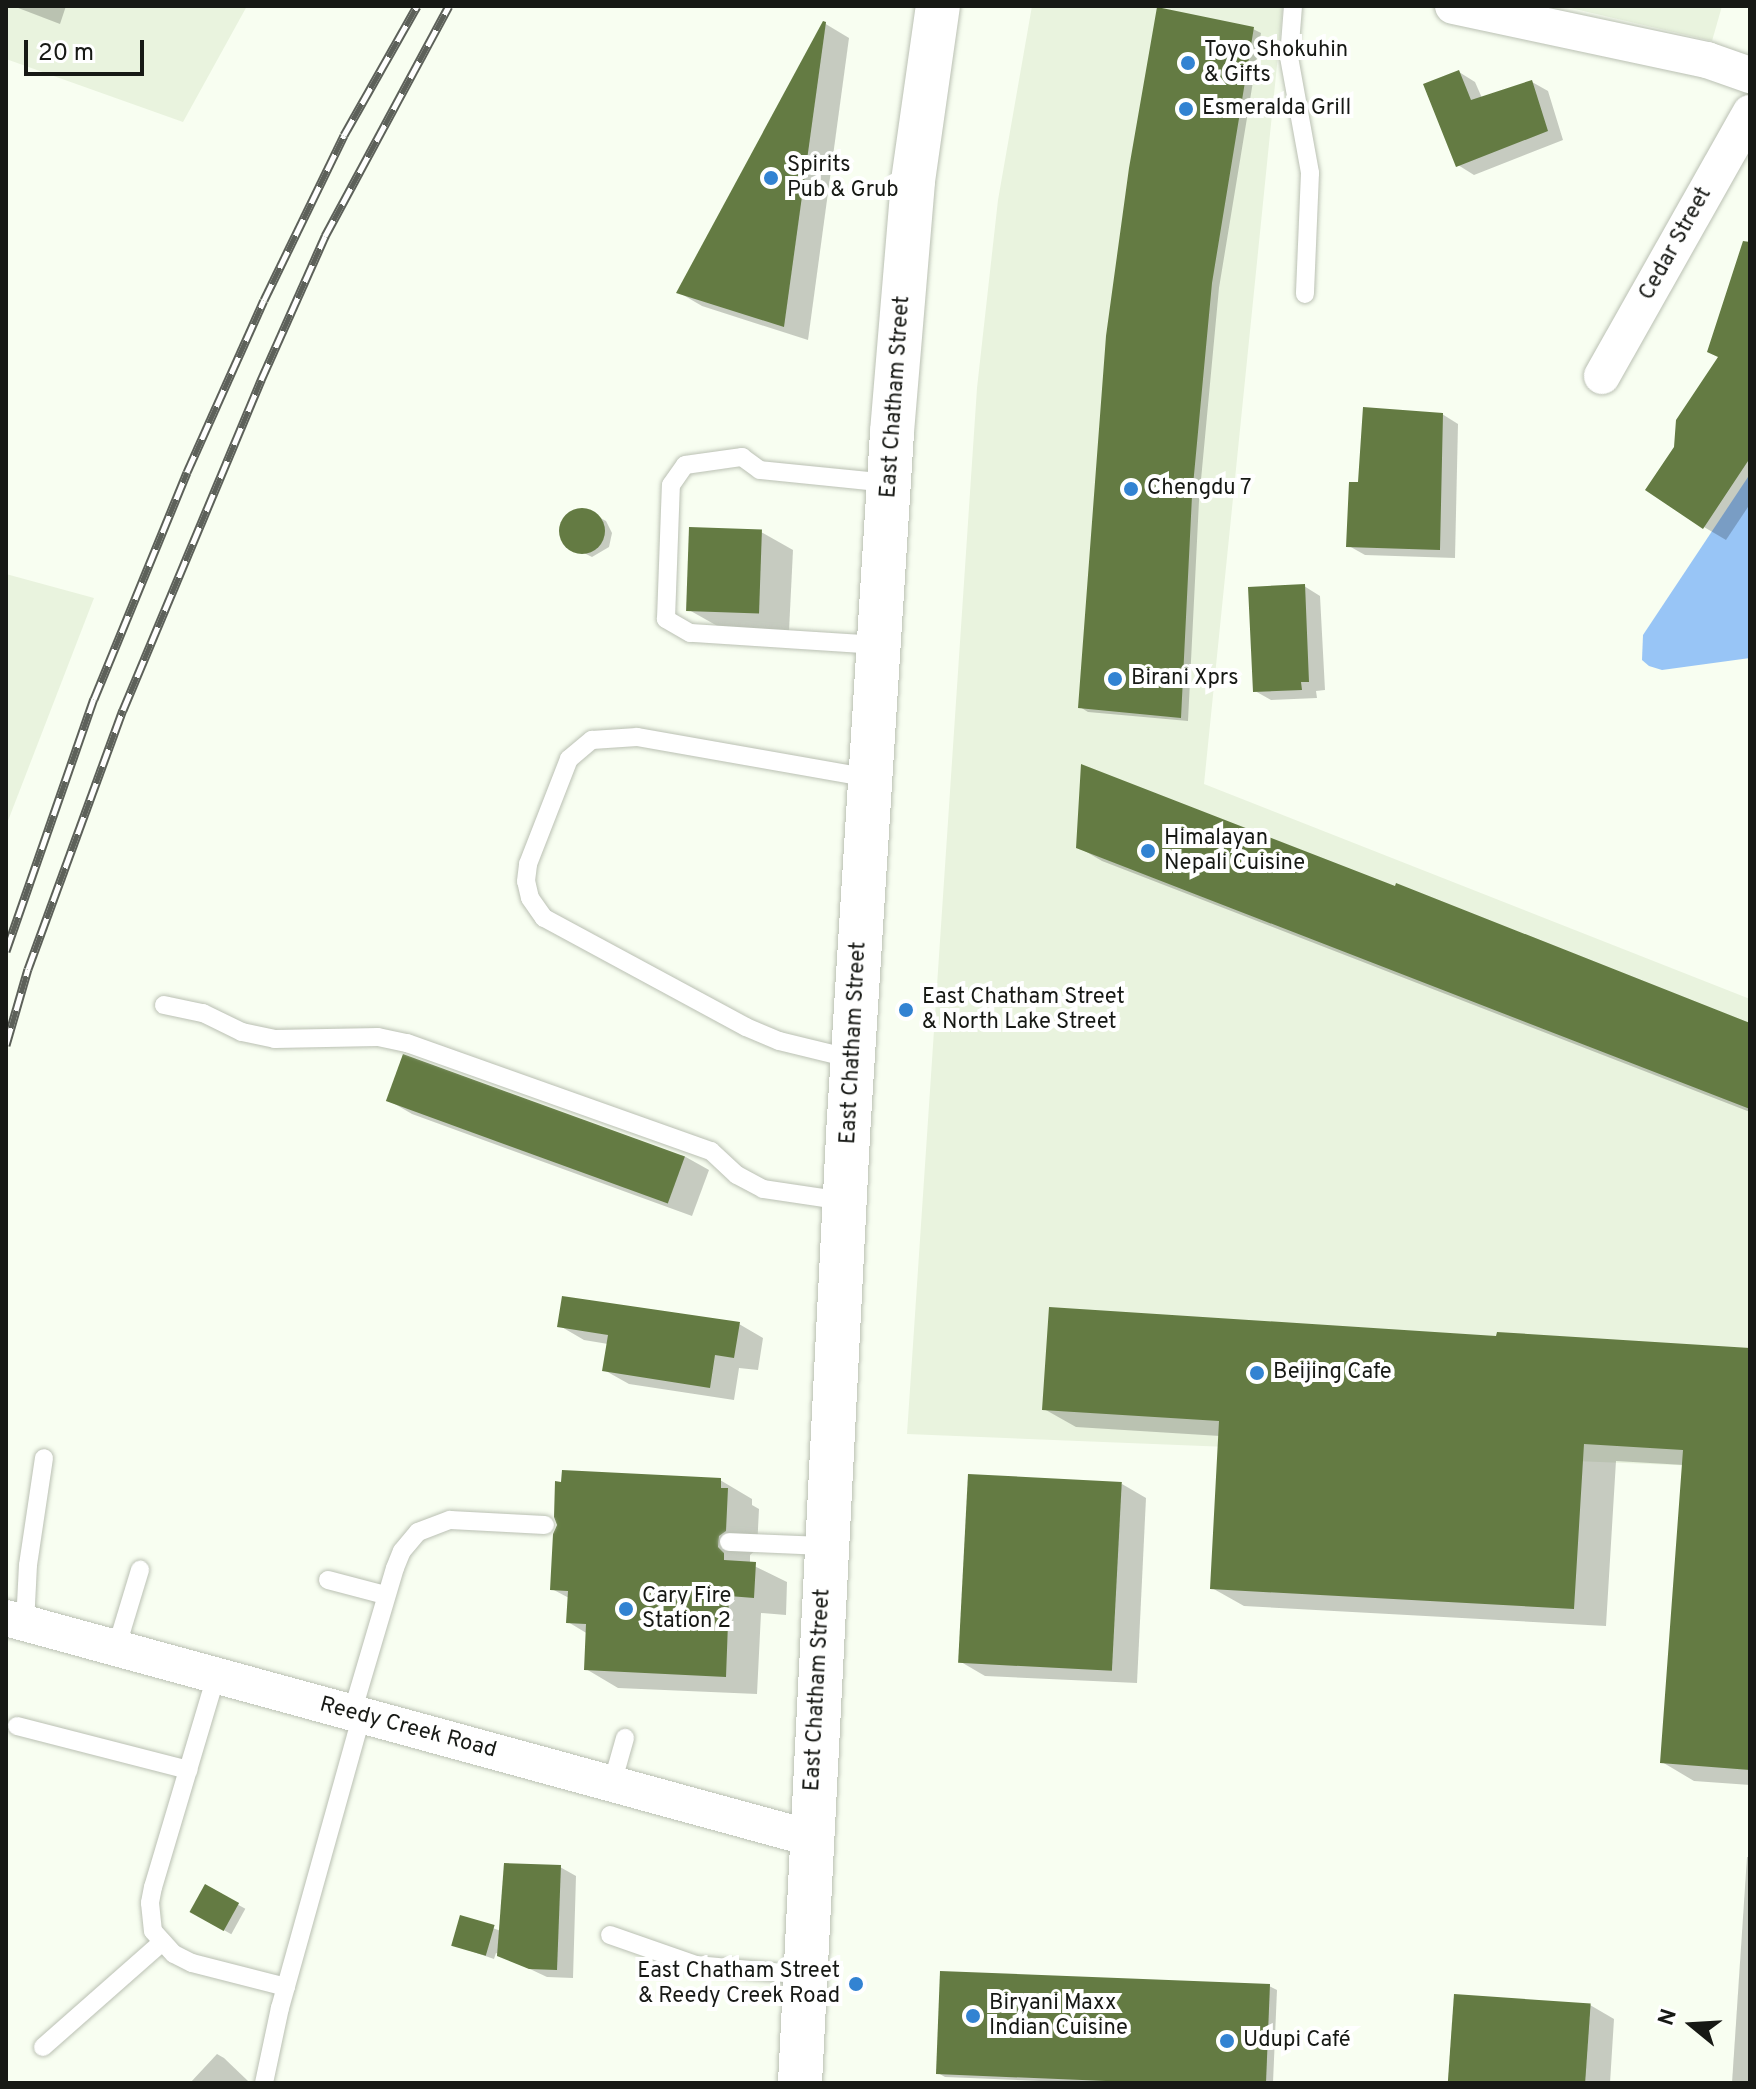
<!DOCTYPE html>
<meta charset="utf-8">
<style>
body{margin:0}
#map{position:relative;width:1756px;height:2089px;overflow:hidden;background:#f8fef1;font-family:Overpass,sans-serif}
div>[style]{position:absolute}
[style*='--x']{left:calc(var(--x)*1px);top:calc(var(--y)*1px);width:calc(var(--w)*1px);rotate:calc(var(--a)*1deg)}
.built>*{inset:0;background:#e9f3de}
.water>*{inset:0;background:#98c5f6}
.shadow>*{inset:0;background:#0003;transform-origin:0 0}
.building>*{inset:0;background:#647b43;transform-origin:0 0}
.round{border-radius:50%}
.roads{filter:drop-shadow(0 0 2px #bac0b3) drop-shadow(0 0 2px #bac0b3)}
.lane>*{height:18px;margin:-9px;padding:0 9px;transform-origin:9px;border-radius:9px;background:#fff}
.street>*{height:36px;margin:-18px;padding:0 18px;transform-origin:18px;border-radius:18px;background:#fff}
.secondary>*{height:44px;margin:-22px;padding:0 22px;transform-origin:22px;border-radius:22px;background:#fff}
.rail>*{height:9px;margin-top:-4.5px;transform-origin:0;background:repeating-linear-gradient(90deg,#fff 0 18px,#5d615a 0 36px);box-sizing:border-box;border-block:2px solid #5d615a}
.dots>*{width:22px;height:22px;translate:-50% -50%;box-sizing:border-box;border:4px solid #fff;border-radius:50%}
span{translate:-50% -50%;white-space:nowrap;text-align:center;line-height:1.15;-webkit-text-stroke:8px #fff;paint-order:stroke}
.poi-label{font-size:22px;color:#171915}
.left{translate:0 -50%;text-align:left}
.right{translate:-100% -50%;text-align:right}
.street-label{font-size:22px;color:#171915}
.frame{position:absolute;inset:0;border:8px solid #171915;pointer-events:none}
.north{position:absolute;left:1652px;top:1985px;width:80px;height:80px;-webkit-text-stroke:6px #fff;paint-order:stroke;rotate:288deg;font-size:22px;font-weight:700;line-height:32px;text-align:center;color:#171915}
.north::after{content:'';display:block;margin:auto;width:28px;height:36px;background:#171915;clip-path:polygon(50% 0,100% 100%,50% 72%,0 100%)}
.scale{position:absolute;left:24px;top:40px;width:120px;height:36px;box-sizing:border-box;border:4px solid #171915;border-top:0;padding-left:10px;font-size:24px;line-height:28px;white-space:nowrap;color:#171915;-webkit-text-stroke:6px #fff;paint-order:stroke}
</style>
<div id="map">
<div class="built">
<i style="clip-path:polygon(6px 6px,247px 6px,183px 122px,6px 59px)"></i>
<i style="clip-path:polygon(1032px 6px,1283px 6px,1204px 784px,1750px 999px,1750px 1468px,907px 1434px,977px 388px,998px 200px)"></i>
<i style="clip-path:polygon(1562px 6px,1722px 6px,1712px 41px)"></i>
<i style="clip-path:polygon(6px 574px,94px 598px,6px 826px)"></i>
</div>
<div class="water">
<i style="clip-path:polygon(1750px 474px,1750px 658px,1662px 670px,1649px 666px,1642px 660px,1643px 635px)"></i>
</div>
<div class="shadow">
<i style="clip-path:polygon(13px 6px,66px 6px,60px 24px)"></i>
<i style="clip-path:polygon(824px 23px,849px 38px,808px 340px,702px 306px,678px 292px)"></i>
<i style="clip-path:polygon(1253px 29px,1261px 33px,1219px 288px,1199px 501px,1188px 721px,1088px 712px,1080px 707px)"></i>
<i style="clip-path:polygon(1459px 72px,1475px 82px,1482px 98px,1532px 82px,1548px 91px,1563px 140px,1474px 175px,1458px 165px)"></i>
<i style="clip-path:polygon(1750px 347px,1750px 504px,1726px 540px,1704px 527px)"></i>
<i style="clip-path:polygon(1442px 414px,1458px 424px,1455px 558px,1365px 555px,1349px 546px,1360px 484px)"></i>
<i style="clip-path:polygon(585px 510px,606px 521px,612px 533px,609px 547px,592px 557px,566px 544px,562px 531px,566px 518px)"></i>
<i style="clip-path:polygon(761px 532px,793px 550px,789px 631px,721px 628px,689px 610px)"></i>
<i style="clip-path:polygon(1304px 586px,1320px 596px,1325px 690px,1316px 691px,1317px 698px,1271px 700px,1255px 691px)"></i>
<i style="clip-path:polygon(1078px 847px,1750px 1025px,1750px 1112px,1102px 861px)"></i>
<i style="clip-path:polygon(388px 1100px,684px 1156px,709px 1170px,692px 1216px,412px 1114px)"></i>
<i style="clip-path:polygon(739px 1324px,763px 1338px,758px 1370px,739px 1368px,734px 1400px,629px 1384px,604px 1370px,608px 1344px,584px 1340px,560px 1326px)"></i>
<i style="clip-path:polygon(1498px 1339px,1750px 1350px,1750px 1785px,1694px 1781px,1662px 1762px,1684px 1465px,1616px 1461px,1606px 1626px,1244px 1606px,1212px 1588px,1220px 1436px,1076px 1427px,1044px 1409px)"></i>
<i style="clip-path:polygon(720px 1480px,752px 1499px,752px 1505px,759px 1509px,757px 1549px,750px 1555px,750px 1564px,787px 1582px,786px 1615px,761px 1613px,757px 1694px,618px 1688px,586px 1669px,588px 1634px,568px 1622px,569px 1598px,552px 1589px)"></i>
<i style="clip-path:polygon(1122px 1484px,1146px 1498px,1137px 1683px,985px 1676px,961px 1662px)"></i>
<i style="clip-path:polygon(1747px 1857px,1750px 1857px,1750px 2083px,1732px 2083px)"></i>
<i style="clip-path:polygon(560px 1867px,576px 1876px,573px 1978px,547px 1977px,496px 1953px,494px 1959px,453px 1945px,461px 1917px,501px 1931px)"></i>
<i style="left:206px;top:1887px;width:45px;height:29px;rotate:29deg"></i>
<i style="clip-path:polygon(1269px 1986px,1277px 1990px,1273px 2083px,1088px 2083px,945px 2077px,938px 2073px)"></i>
<i style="clip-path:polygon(1590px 2005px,1614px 2019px,1610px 2083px,1450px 2083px)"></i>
<i style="clip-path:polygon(217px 2054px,224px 2058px,248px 2081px,190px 2083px)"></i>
</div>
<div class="building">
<i style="clip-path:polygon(1157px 7px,1254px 27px,1212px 283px,1192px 496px,1181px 718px,1078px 708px,1106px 336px,1129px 168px)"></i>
<i style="clip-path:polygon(823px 21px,826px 22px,784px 327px,676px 293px)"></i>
<i style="clip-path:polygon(1459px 70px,1471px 100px,1532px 80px,1548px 131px,1456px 167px,1423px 84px)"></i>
<i style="clip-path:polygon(1743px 241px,1750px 242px,1750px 458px,1703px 529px,1645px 490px,1674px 447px,1676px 420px,1718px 357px,1707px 352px)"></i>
<i style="clip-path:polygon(1363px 407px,1443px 413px,1440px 550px,1346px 547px,1349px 482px,1358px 482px)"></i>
<i class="round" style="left:559px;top:508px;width:46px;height:46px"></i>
<i style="left:689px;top:527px;width:73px;height:84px;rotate:2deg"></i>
<i style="clip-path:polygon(1305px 584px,1309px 682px,1301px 682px,1302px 690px,1253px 692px,1248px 587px)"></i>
<i style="clip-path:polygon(1081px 764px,1395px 886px,1396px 883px,1750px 1023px,1750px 1109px,1076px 848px)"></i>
<i style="left:403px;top:1054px;width:300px;height:50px;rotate:20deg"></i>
<i style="clip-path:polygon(562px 1296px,740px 1322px,734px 1358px,715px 1355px,710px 1388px,602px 1371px,608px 1335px,557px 1327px)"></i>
<i style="clip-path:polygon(1049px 1307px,1496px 1336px,1497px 1332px,1750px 1348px,1750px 1770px,1660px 1763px,1683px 1450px,1584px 1444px,1574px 1609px,1210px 1589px,1219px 1421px,1042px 1410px)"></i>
<i style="clip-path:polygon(562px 1470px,721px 1478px,721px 1488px,728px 1488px,726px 1531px,719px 1536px,718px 1547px,724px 1553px,724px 1560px,756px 1562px,754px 1598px,729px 1596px,726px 1677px,584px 1670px,586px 1624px,566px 1623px,568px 1591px,550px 1590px,553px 1534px,557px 1525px,554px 1517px,555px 1481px,561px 1482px)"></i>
<i style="left:968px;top:1474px;width:154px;height:189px;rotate:3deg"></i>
<i style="clip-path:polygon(504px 1863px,561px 1865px,557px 1970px,529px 1969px,497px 1956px)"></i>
<i style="left:205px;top:1884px;width:39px;height:32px;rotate:29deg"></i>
<i style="left:460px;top:1915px;width:36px;height:32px;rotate:16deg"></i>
<i style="clip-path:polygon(940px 1971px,1270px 1984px,1266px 2083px,1154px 2083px,936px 2074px)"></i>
<i style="left:1454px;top:1994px;width:137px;height:89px;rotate:4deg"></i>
</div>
<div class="roads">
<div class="lane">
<i style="--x:1293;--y:6;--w:51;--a:94.5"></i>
<i style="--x:1289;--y:57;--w:118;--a:79.7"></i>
<i style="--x:1310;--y:173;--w:121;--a:92.4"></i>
<i style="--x:878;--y:645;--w:188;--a:-176.3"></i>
<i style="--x:690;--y:633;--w:28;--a:-150"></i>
<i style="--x:666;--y:619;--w:134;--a:-87.9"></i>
<i style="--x:671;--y:485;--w:24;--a:-55"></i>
<i style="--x:685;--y:465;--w:58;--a:-8"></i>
<i style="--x:742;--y:457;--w:22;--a:36"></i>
<i style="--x:760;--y:470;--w:130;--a:5.8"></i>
<i style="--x:164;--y:1005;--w:40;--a:12"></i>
<i style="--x:203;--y:1013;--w:43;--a:26"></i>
<i style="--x:242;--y:1032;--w:34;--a:12"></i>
<i style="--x:275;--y:1039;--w:103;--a:-1.1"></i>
<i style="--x:378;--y:1037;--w:30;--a:12"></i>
<i style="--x:407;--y:1043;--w:323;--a:19.6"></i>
<i style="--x:711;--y:1151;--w:35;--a:43"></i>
<i style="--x:737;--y:1175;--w:30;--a:28"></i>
<i style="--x:763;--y:1189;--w:82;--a:8.4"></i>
<i style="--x:853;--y:1059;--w:76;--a:-166.3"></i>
<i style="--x:779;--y:1041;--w:36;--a:-157"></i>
<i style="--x:746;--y:1027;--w:230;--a:-151.6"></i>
<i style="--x:544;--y:918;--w:24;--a:-125"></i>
<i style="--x:530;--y:898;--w:17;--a:-103"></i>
<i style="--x:526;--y:881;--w:17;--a:-83"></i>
<i style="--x:528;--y:864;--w:113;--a:-68.7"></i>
<i style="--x:569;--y:759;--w:30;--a:-40"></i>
<i style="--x:592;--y:740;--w:45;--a:-3.8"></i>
<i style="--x:637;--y:737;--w:237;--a:10"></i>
<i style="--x:729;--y:1542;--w:97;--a:2.4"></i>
<i style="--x:328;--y:1580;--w:59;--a:14.7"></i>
<i style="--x:25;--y:1624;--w:59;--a:-87.1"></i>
<i style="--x:28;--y:1565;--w:108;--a:-81.5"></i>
<i style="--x:116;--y:1649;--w:83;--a:-73.1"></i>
<i style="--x:216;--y:1676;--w:220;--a:106.6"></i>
<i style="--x:153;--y:1887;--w:16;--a:101"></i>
<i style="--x:150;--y:1903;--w:28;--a:84"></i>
<i style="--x:153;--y:1931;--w:31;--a:48"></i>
<i style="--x:174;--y:1954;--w:20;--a:27"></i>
<i style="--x:192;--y:1963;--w:97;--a:14.3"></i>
<i style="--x:352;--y:1713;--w:151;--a:-73.5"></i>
<i style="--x:395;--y:1568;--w:18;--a:-68"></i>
<i style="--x:402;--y:1551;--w:25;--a:-50"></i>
<i style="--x:418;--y:1532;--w:34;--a:-21"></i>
<i style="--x:450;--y:1520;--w:95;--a:3"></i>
<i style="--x:17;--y:1726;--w:177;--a:14.4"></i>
<i style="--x:612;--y:1784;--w:48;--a:-74.2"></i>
<i style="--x:610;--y:1935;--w:91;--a:19.2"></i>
<i style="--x:696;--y:1965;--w:109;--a:5.2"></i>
<i style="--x:43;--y:2047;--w:159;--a:-41.4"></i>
<i style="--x:264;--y:2083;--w:77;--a:-78"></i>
<i style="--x:280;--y:2008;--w:304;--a:-74.4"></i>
</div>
<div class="street">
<i style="--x:1453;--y:6;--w:260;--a:12"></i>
<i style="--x:1707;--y:60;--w:46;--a:19.2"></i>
<i style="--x:1602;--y:376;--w:302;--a:-60.6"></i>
<i style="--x:6;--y:1618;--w:834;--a:15.3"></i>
</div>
<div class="secondary">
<i style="--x:800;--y:2083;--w:950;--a:-87.1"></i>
<i style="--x:848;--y:1134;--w:703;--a:-86.41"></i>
<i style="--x:892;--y:432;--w:252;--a:-85.2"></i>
<i style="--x:913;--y:181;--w:177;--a:-81.9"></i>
</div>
</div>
<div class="rail">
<i style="--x:6;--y:951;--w:267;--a:-70.8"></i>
<i style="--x:94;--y:699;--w:245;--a:-67.7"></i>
<i style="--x:187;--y:472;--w:188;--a:-65.9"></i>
<i style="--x:264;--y:300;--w:183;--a:-64.1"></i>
<i style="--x:344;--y:135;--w:148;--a:-60.5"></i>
<i style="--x:6;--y:1045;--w:79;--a:-73.9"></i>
<i style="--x:28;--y:969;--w:276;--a:-69.9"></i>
<i style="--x:123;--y:710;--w:358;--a:-67.3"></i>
<i style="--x:261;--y:380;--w:158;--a:-66"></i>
<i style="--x:325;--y:236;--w:261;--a:-61.7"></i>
</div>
<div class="dots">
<i style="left:1188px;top:63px;background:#3283d2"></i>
<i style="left:1186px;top:109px;background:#3283d2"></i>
<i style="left:771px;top:178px;background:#3283d2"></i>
<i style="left:1131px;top:489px;background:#3283d2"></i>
<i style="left:1115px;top:679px;background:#3283d2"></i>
<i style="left:1148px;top:851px;background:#3283d2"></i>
<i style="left:906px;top:1010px;background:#3283d2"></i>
<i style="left:1257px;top:1373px;background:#3283d2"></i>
<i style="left:626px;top:1609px;background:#3283d2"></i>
<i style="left:856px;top:1984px;background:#3283d2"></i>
<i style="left:973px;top:2016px;background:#3283d2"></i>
<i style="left:1227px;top:2041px;background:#3283d2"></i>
</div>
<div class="poi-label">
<span class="left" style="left:1204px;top:63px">Toyo Shokuhin<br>&amp; Gifts</span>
<span class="left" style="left:1202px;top:109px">Esmeralda Grill</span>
<span class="left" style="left:787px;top:178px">Spirits<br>Pub &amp; Grub</span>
<span class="left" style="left:1147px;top:489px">Chengdu 7</span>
<span class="left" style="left:1131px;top:679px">Birani Xprs</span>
<span class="left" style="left:1164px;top:851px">Himalayan<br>Nepali Cuisine</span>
<span class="left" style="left:922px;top:1010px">East Chatham Street<br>&amp; North Lake Street</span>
<span class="left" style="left:1273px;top:1373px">Beijing Cafe</span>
<span class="left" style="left:642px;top:1609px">Cary Fire<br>Station 2</span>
<span class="right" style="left:840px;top:1984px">East Chatham Street<br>&amp; Reedy Creek Road</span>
<span class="left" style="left:989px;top:2016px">Biryani Maxx<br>Indian Cuisine</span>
<span class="left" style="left:1243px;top:2041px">Udupi Café</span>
</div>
<div class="street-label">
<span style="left:1676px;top:244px;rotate:-61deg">Cedar Street</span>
<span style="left:896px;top:397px;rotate:-86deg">East Chatham Street</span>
<span style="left:854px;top:1043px;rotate:-87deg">East Chatham Street</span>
<span style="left:818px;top:1690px;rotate:-87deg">East Chatham Street</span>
<span style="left:408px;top:1728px;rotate:15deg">Reedy Creek Road</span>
</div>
<div class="frame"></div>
<div class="north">N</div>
<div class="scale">20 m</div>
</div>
